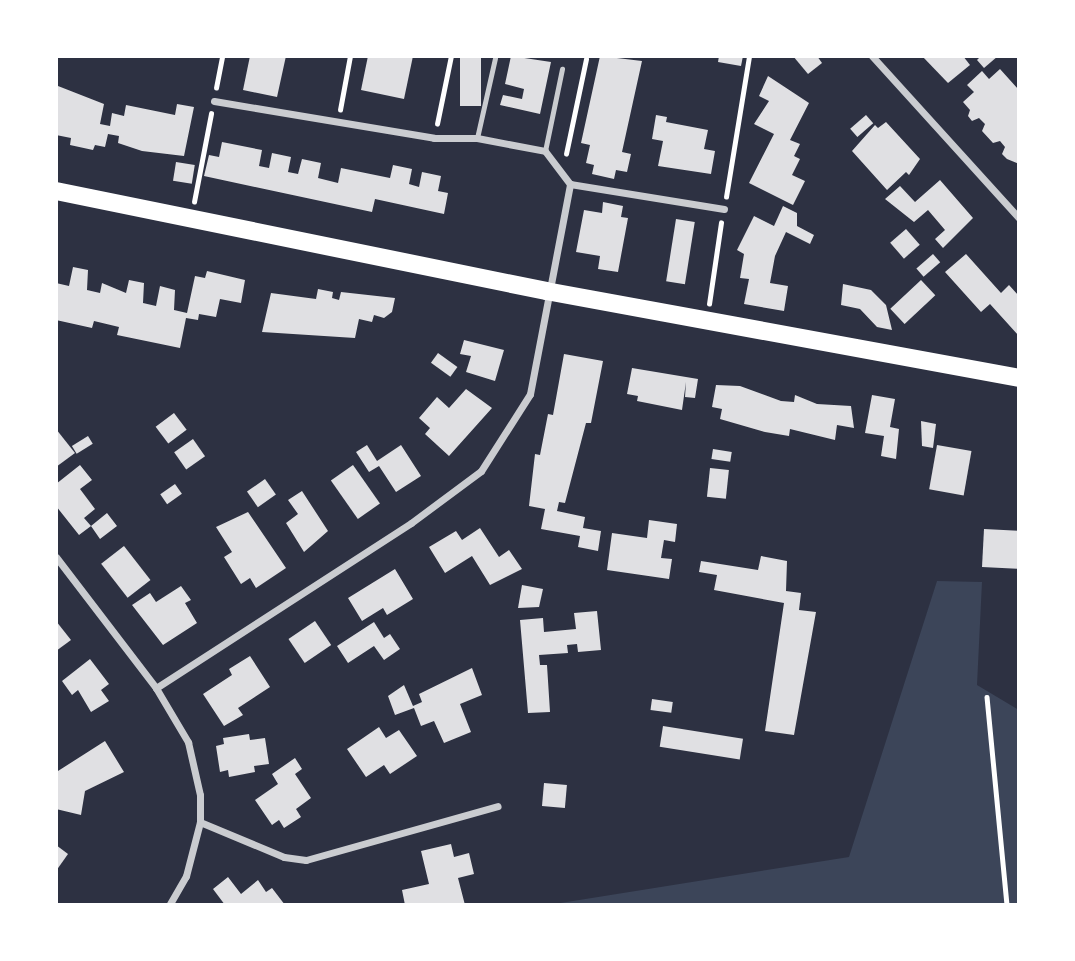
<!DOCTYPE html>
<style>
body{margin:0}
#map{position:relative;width:1075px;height:961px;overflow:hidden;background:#2d3142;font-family:Montserrat,sans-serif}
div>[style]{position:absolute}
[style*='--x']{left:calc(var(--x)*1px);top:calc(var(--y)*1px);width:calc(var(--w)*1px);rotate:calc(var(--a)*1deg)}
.green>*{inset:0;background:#3c4559}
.building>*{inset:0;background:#e0e0e3;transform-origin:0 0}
.path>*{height:4.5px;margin:-2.25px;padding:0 2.25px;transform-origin:2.25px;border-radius:2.25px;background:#fff}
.service>*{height:5px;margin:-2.5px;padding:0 2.5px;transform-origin:2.5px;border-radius:2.5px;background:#caccd0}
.minor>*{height:7px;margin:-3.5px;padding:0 3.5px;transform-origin:3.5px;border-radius:3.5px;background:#caccd0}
.primary>*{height:18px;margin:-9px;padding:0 9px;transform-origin:9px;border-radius:9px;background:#fff}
span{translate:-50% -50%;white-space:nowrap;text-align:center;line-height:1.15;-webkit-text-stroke:5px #fff;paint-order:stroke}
.frame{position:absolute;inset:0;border:58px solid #fff;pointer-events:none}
</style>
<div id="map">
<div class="green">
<i style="clip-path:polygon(937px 581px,982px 582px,977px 685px,1019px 710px,1019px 905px,548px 905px,849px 857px)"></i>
</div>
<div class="building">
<i style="clip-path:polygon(250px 56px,286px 56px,277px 97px,243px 90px)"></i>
<i style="clip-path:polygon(368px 56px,413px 56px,404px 99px,361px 90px)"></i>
<i style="left:460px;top:56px;width:21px;height:50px"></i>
<i style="clip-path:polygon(511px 56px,551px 62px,540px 114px,500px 105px,503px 95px,522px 99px,524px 89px,505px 84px)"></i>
<i style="clip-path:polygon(600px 56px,642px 61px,622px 152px,631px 154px,627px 172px,616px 170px,614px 179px,592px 174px,594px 165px,586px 163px,590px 145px,581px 143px)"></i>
<i style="clip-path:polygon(719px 56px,743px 56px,741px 66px,718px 62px)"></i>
<i style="clip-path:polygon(793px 56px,817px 56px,822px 63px,808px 74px)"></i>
<i style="clip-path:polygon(922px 56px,963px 56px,970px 65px,948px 83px)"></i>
<i style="clip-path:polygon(981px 56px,998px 56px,984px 68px,977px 60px)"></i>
<i style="clip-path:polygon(1000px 69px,1019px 90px,1019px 164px,1007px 159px,1002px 154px,1005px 147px,1000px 141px,993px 143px,982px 131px,985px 124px,979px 118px,972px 121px,968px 116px,970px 110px,963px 102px,974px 92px,967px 85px,982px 71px,989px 79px)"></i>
<i style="clip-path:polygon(768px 76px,809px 103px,790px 140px,800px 144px,794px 156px,800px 159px,792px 175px,805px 181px,793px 205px,749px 183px,774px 134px,754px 124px,769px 101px,759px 96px)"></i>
<i style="clip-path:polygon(58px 86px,104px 104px,100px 124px,110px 126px,112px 113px,124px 116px,126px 105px,175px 115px,177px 104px,194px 107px,184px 156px,142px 151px,118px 143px,119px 136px,108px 134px,105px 147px,95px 145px,93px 150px,70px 145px,71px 138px,56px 135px)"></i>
<i style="clip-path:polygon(656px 115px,667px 117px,666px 122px,708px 130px,704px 149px,715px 151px,711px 174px,658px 166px,663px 141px,652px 139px)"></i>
<i style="left:866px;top:115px;width:11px;height:21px;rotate:49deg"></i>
<i style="clip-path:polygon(886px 122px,920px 159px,909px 175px,906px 172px,887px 190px,852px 151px,875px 125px,878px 128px)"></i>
<i style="clip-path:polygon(222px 142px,262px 150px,259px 166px,269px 168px,272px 153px,291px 157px,288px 172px,298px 174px,302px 159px,321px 163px,318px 178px,338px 183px,341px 168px,390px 178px,393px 165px,412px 169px,409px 184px,419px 187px,422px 172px,441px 176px,438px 191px,448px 193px,444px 214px,375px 199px,372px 212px,204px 176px,209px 155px,219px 157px)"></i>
<i style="left:176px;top:162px;width:19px;height:19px;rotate:9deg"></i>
<i style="clip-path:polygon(940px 180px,973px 218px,943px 248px,935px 239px,945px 230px,928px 210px,914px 222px,885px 199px,900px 186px,915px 202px)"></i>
<i style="clip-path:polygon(603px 202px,623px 206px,621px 217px,628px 218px,618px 272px,598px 269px,600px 256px,576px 252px,584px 210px,602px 213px)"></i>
<i style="clip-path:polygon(783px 206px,797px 213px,797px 226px,814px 235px,810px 244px,786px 232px,775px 256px,770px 283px,788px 286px,784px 311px,744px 304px,749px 279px,740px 278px,744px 254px,737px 250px,754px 216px,774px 226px)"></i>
<i style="left:676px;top:219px;width:19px;height:63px;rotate:9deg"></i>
<i style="left:906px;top:229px;width:21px;height:21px;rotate:49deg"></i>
<i style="left:933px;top:254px;width:11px;height:22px;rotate:49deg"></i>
<i style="clip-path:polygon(966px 254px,1001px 293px,1009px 285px,1019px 296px,1019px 336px,990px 304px,981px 312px,945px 272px)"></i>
<i style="clip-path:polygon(73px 267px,88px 270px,87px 290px,100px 293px,102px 283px,126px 293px,129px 280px,144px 283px,143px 303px,156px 306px,160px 286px,175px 290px,174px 310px,187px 313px,195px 276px,205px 278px,207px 271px,245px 280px,241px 303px,220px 299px,216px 317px,199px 314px,198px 320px,186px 318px,180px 348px,117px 335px,119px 327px,94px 321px,92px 328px,56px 320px,56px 283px,69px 286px)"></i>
<i style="left:921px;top:280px;width:21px;height:42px;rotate:47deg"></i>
<i style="clip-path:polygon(843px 284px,871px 290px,886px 305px,892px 330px,877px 327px,860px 309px,841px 305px)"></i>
<i style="clip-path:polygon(318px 289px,333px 292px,332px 298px,339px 300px,341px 292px,395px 298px,392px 312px,384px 318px,374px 315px,372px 322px,359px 319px,355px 338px,262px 332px,271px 293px,316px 299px)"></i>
<i style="clip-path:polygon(464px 340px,504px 350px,495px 381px,466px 372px,471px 356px,460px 354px)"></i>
<i style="left:438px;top:353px;width:24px;height:12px;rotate:36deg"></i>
<i style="clip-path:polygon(564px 354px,603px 361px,591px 423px,586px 423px,565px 503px,559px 502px,557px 511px,585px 517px,583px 528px,601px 531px,598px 551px,578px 547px,580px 536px,541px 529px,545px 509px,529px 506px,535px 454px,540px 455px,548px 414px,553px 415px)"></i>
<i style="clip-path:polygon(632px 368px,698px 379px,695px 398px,685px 397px,686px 382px,682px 410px,637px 401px,638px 396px,627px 394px)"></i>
<i style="clip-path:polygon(716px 385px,740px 386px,781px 401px,794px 402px,795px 395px,817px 404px,851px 406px,854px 428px,837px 425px,835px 440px,790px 429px,789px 436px,765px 432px,720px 419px,722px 409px,712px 407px)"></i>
<i style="clip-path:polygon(466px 389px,492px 408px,449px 456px,425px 434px,430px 428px,419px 418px,437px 397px,449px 408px)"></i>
<i style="clip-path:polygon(872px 395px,895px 399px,890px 427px,899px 429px,896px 459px,881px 456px,884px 436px,865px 433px)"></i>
<i style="left:174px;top:413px;width:21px;height:23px;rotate:53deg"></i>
<i style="clip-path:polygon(921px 421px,936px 424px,933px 448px,922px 446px)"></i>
<i style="clip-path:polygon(56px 429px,75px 453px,56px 467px)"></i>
<i style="left:88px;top:436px;width:9px;height:19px;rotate:58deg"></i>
<i style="left:193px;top:439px;width:21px;height:23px;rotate:55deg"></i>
<i style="clip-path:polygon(367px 445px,377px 461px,401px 445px,421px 476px,396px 492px,379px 466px,369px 472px,356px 452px)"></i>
<i style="left:937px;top:445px;width:35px;height:45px;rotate:10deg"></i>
<i style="left:713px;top:449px;width:19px;height:10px;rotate:9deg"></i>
<i style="clip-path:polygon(80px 465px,92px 480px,80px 489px,95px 509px,84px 518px,91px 526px,107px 513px,117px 526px,100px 539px,91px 526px,79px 535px,56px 506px,56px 484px)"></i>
<i style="left:353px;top:465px;width:47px;height:27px;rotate:55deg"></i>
<i style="left:710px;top:468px;width:19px;height:29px;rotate:6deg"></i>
<i style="left:265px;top:479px;width:19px;height:22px;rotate:55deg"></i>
<i style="left:175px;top:484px;width:12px;height:18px;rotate:55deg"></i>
<i style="clip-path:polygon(302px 491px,328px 531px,304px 552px,286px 523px,298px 514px,288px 500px)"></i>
<i style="clip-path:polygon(248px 512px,286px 568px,256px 588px,250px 578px,241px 584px,224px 557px,232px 552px,216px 527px)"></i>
<i style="clip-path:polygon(649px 520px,677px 524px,675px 542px,664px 540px,661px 558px,672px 559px,669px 579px,607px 570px,612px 533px,647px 538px)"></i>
<i style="clip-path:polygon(480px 528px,499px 557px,509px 550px,522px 569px,490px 585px,472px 556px,445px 573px,429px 547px,456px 531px,462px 540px)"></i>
<i style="left:984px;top:529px;width:35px;height:38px;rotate:3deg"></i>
<i style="left:124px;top:546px;width:43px;height:29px;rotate:52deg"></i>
<i style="clip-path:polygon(761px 556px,787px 561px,786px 591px,801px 593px,799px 610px,816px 612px,794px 735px,765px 731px,784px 603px,714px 590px,717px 575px,699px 572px,701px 561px,758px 570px)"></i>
<i style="clip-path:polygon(395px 569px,413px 599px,387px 615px,383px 608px,362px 621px,348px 598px)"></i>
<i style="clip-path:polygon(522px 585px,543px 589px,539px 607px,518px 608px)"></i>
<i style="clip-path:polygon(181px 586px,191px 600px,185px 603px,197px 623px,163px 645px,132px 605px,150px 593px,156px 602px)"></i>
<i style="clip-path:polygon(597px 611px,601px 650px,578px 652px,577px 644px,567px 645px,568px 653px,539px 655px,540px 665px,547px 665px,550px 712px,528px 713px,520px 620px,543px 618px,544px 632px,576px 629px,574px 613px)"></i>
<i style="clip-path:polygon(56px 621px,71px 640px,56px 651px)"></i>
<i style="left:315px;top:621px;width:29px;height:32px;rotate:56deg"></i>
<i style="clip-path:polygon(374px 622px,384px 638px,390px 634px,400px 649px,384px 660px,374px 646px,348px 663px,337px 646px)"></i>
<i style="clip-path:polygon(250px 656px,270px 687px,238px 708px,243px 715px,224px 726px,203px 694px,232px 675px,229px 669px)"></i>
<i style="clip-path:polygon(90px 659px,109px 684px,101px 690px,109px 701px,91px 712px,78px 690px,72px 695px,62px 681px)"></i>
<i style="clip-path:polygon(472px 668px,482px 695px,460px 704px,471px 732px,444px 743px,434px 721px,421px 726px,414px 708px,395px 715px,388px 696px,404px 685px,413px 706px,422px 702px,419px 694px)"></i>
<i style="left:652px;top:699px;width:21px;height:11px;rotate:8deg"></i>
<i style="left:663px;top:726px;width:81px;height:21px;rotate:9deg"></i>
<i style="clip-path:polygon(379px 727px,386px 738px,399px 730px,417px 756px,390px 774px,384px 765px,366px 777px,347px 749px)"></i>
<i style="clip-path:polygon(249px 734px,250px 740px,265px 738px,269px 764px,254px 766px,255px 772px,229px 777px,228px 770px,220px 772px,216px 746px,224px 744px,223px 738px)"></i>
<i style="clip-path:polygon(105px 741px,124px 772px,85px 791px,81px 815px,56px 809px,58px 771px)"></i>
<i style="clip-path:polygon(295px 758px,302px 769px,295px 774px,311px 798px,296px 809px,301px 817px,284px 828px,279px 820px,272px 825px,255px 800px,278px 784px,272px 774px)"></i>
<i style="left:544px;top:783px;width:23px;height:23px;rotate:5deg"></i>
<i style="clip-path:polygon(451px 844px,454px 857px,469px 853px,474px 874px,458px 878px,465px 905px,405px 905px,402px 890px,429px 884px,421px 851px)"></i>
<i style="clip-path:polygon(56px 845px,68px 854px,56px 871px)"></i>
<i style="clip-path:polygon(228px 877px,241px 894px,258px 880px,266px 892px,272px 888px,285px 905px,225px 905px,213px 889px)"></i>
</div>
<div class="path">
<i style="--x:216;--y:88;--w:33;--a:-79"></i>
<i style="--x:340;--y:110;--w:55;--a:-79.5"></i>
<i style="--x:437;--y:124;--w:69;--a:-78.4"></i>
<i style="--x:566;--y:154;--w:97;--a:-78.1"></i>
<i style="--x:726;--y:197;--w:143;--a:-80.7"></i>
<i style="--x:194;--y:202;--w:90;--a:-79.1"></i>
<i style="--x:709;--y:304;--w:82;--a:-81.6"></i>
<i style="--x:987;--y:697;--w:209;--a:84.5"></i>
</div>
<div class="service">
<i style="--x:477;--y:138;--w:82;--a:-77.3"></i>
<i style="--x:545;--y:151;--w:84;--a:-78.3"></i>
</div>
<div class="minor">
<i style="--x:872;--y:56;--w:219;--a:47.8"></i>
<i style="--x:214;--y:101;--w:223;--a:9.5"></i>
<i style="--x:434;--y:138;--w:43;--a:0"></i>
<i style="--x:477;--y:138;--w:69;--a:10.8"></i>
<i style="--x:545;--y:151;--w:41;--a:52.9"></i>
<i style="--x:570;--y:184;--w:156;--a:9.2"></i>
<i style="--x:56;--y:557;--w:165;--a:52.6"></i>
<i style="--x:156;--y:688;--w:304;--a:-32.9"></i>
<i style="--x:411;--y:523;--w:87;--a:-36.6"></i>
<i style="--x:481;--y:471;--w:91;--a:-57.5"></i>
<i style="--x:530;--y:394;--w:214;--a:-79.2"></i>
<i style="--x:156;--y:688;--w:63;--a:59.3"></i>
<i style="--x:188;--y:742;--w:54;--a:77.2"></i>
<i style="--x:200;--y:795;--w:27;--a:90"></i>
<i style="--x:200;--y:822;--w:56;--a:104.5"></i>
<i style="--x:186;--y:876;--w:34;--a:120"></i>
<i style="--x:200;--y:822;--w:91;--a:22.6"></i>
<i style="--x:284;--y:857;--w:22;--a:8"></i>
<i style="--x:306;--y:860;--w:199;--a:-15.7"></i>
</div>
<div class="primary">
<i style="--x:56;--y:191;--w:500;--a:11.53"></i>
<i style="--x:546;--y:291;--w:481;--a:10.4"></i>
</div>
<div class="frame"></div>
</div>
